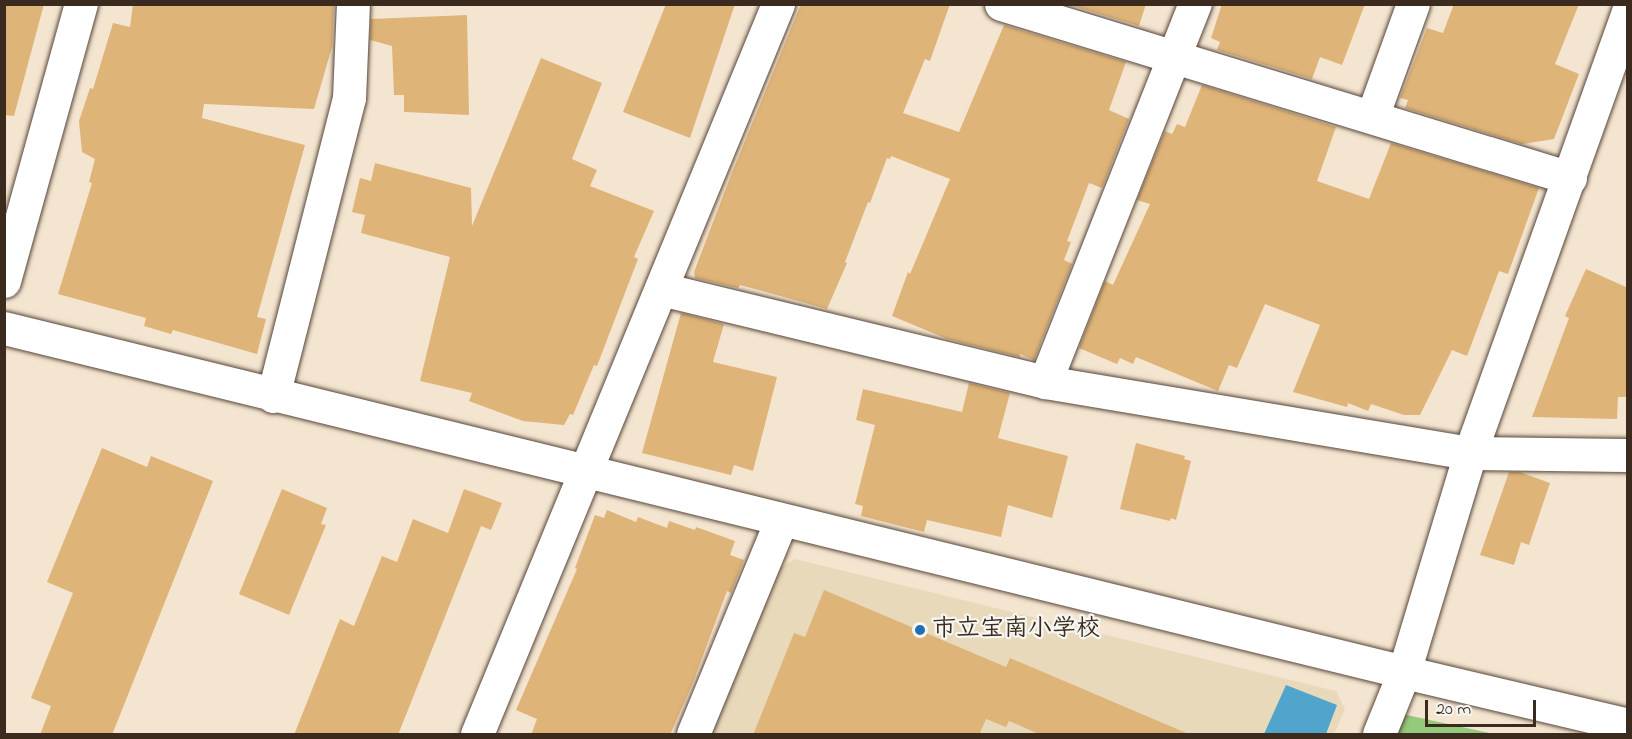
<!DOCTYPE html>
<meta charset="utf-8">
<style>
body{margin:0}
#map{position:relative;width:1632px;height:739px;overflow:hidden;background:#f4e5d0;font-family:"Indie Flower","Klee One",sans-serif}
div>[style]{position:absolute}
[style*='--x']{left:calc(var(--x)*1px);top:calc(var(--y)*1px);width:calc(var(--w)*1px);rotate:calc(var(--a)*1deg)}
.built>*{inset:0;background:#e8d9ba}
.green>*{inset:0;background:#94ca7b}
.water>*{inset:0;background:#51a5cc}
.building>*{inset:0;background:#dfb478}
.roads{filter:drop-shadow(0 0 2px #574639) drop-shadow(0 0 2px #574639)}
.street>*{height:33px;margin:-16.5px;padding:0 16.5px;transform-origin:16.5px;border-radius:16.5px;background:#fff}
.secondary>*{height:33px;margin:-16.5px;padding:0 16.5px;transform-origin:16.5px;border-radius:16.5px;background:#fff}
.dots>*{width:16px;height:16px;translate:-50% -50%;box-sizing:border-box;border:3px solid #f6f6f2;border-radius:50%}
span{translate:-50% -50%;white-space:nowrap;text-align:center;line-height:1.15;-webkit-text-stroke:4.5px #f6f6f2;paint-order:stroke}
.poi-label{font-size:24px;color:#3b2a1e;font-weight:700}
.left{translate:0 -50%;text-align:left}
.frame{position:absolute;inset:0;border:6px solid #3b2a1e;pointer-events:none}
.scale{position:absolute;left:1425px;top:700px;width:111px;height:27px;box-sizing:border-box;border:3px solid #3b2a1e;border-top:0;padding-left:8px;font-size:18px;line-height:21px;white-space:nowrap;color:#3b2a1e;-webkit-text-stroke:4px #f6f6f2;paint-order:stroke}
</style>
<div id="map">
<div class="built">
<i style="clip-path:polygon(795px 559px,1336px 691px,1345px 709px,1334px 734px,708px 734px,776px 570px)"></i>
</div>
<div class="green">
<i style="clip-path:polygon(1393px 712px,1494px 734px,1384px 734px)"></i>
</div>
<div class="water">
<i style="clip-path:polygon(1286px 685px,1337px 705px,1326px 734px,1264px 734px)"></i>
</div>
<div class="building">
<i style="clip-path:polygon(4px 4px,44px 4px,14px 116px,4px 115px)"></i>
<i style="clip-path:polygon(133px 4px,334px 4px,332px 47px,314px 109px,204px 104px,202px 118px,305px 145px,257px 317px,266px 319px,257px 354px,173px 330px,171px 334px,144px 326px,146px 318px,58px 294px,92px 183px,89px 182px,95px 159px,82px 152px,79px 121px,90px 88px,93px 89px,113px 23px,130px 27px)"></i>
<i style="clip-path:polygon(666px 4px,735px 4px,690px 138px,623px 112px)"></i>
<i style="clip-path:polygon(801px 4px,950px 4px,930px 61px,925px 59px,903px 113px,959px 132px,1004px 25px,1126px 62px,1109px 110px,1129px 119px,1102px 188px,1089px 183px,1067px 241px,1071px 242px,1064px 260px,1072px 264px,1034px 360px,1020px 354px,1020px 357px,947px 339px,892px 316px,908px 272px,910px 274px,950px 179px,891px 156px,890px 159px,887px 158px,870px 203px,868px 202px,845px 262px,847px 263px,827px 309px,740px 285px,738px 288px,695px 278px,694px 272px,731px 175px)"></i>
<i style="clip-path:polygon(1067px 4px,1146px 4px,1139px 26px)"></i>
<i style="clip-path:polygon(1222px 4px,1365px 4px,1342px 65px,1320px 57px,1312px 79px,1217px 50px,1220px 42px,1211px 38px)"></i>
<i style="clip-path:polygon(1454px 4px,1579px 4px,1555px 64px,1579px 74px,1554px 139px,1522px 144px,1405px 108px,1408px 100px,1400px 98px,1427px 28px,1443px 33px)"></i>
<i style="clip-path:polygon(467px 15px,469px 115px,404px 112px,404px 95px,394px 95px,392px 46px,370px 40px,371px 19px)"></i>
<i style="clip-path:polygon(541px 58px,602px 83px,572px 159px,597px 170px,590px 186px,654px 211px,634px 257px,638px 259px,597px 366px,594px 365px,573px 415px,570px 414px,564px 425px,523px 421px,469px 401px,472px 393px,420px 381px,450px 257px,361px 233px,365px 215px,352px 212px,360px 178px,371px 181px,375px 163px,471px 188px,472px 226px)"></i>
<i style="clip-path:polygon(1202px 85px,1336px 127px,1317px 181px,1369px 199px,1391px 143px,1539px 188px,1508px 274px,1499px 271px,1467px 356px,1452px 350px,1420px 415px,1404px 415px,1371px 404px,1368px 411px,1348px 403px,1347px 407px,1293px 392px,1320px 325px,1265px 304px,1237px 368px,1229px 365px,1218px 391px,1136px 357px,1133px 364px,1120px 358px,1117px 364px,1079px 348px,1105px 281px,1113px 285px,1150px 204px,1137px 200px,1165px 131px,1172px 134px,1177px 124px,1185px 127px)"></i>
<i style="clip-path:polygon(1586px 269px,1628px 288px,1628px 397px,1618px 397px,1617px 419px,1532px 417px,1569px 318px,1565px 316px)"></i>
<i style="clip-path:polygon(681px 313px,724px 324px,713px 362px,777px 377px,753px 471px,734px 465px,731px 475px,642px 453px)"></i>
<i style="clip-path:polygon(969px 383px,1010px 393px,998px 438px,1068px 456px,1052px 518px,1008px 505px,1001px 537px,927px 520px,924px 532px,861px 516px,863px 506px,855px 504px,875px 425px,856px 420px,863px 389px,962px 412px)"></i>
<i style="clip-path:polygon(1136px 443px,1185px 456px,1184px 459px,1191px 461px,1176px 520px,1171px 518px,1170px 521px,1120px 509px)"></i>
<i style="clip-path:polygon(102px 448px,147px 467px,151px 456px,213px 481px,112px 735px,40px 735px,51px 706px,31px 698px,73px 593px,47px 582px)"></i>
<i style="clip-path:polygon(1509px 472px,1520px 472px,1550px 483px,1529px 545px,1521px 542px,1514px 565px,1480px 555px)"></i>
<i style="clip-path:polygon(282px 489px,327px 508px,321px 524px,326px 525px,289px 615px,239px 594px)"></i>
<i style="clip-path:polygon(464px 489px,502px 503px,491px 530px,481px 526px,398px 735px,294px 735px,340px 619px,354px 626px,382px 556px,397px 562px,413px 519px,448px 533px)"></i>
<i style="clip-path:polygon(607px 510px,636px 522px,638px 517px,667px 528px,669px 521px,695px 530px,696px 527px,735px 541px,730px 555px,744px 560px,731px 593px,727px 591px,692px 685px,670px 735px,531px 735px,537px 719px,516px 710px,577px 569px,575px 568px,595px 515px,604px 518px)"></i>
<i style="clip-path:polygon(824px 590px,1006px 667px,1010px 658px,1191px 735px,1041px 735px,1009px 721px,1006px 727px,986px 719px,979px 735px,753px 735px,794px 633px,805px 637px)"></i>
</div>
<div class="roads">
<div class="street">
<i style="--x:1001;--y:4;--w:595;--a:17"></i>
<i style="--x:1372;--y:117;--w:120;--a:-70.1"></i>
<i style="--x:4;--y:281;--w:288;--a:-74.5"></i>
<i style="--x:661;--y:289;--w:395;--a:13.6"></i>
<i style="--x:1045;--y:382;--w:431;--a:9.5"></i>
<i style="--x:1470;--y:453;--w:158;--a:0.7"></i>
<i style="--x:1045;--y:382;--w:407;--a:-68.4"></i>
<i style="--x:273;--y:396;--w:308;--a:-75.7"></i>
<i style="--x:349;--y:98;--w:94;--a:-87.6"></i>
<i style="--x:1404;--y:672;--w:230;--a:13.3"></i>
<i style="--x:477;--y:734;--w:790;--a:-67.59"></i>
<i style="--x:693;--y:734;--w:231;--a:-67.6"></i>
<i style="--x:1379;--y:734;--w:67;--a:-68"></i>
<i style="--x:1404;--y:672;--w:229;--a:-73.2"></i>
<i style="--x:1470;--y:453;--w:469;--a:-70.3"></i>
</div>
<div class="secondary">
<i style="--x:4;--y:328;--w:1442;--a:13.8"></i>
</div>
</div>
<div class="dots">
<i style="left:920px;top:630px;background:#1f6fb2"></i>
</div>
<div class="poi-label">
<span class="left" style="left:932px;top:630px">市立宝南小学校</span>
</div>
<div class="frame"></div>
<div class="scale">20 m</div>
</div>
